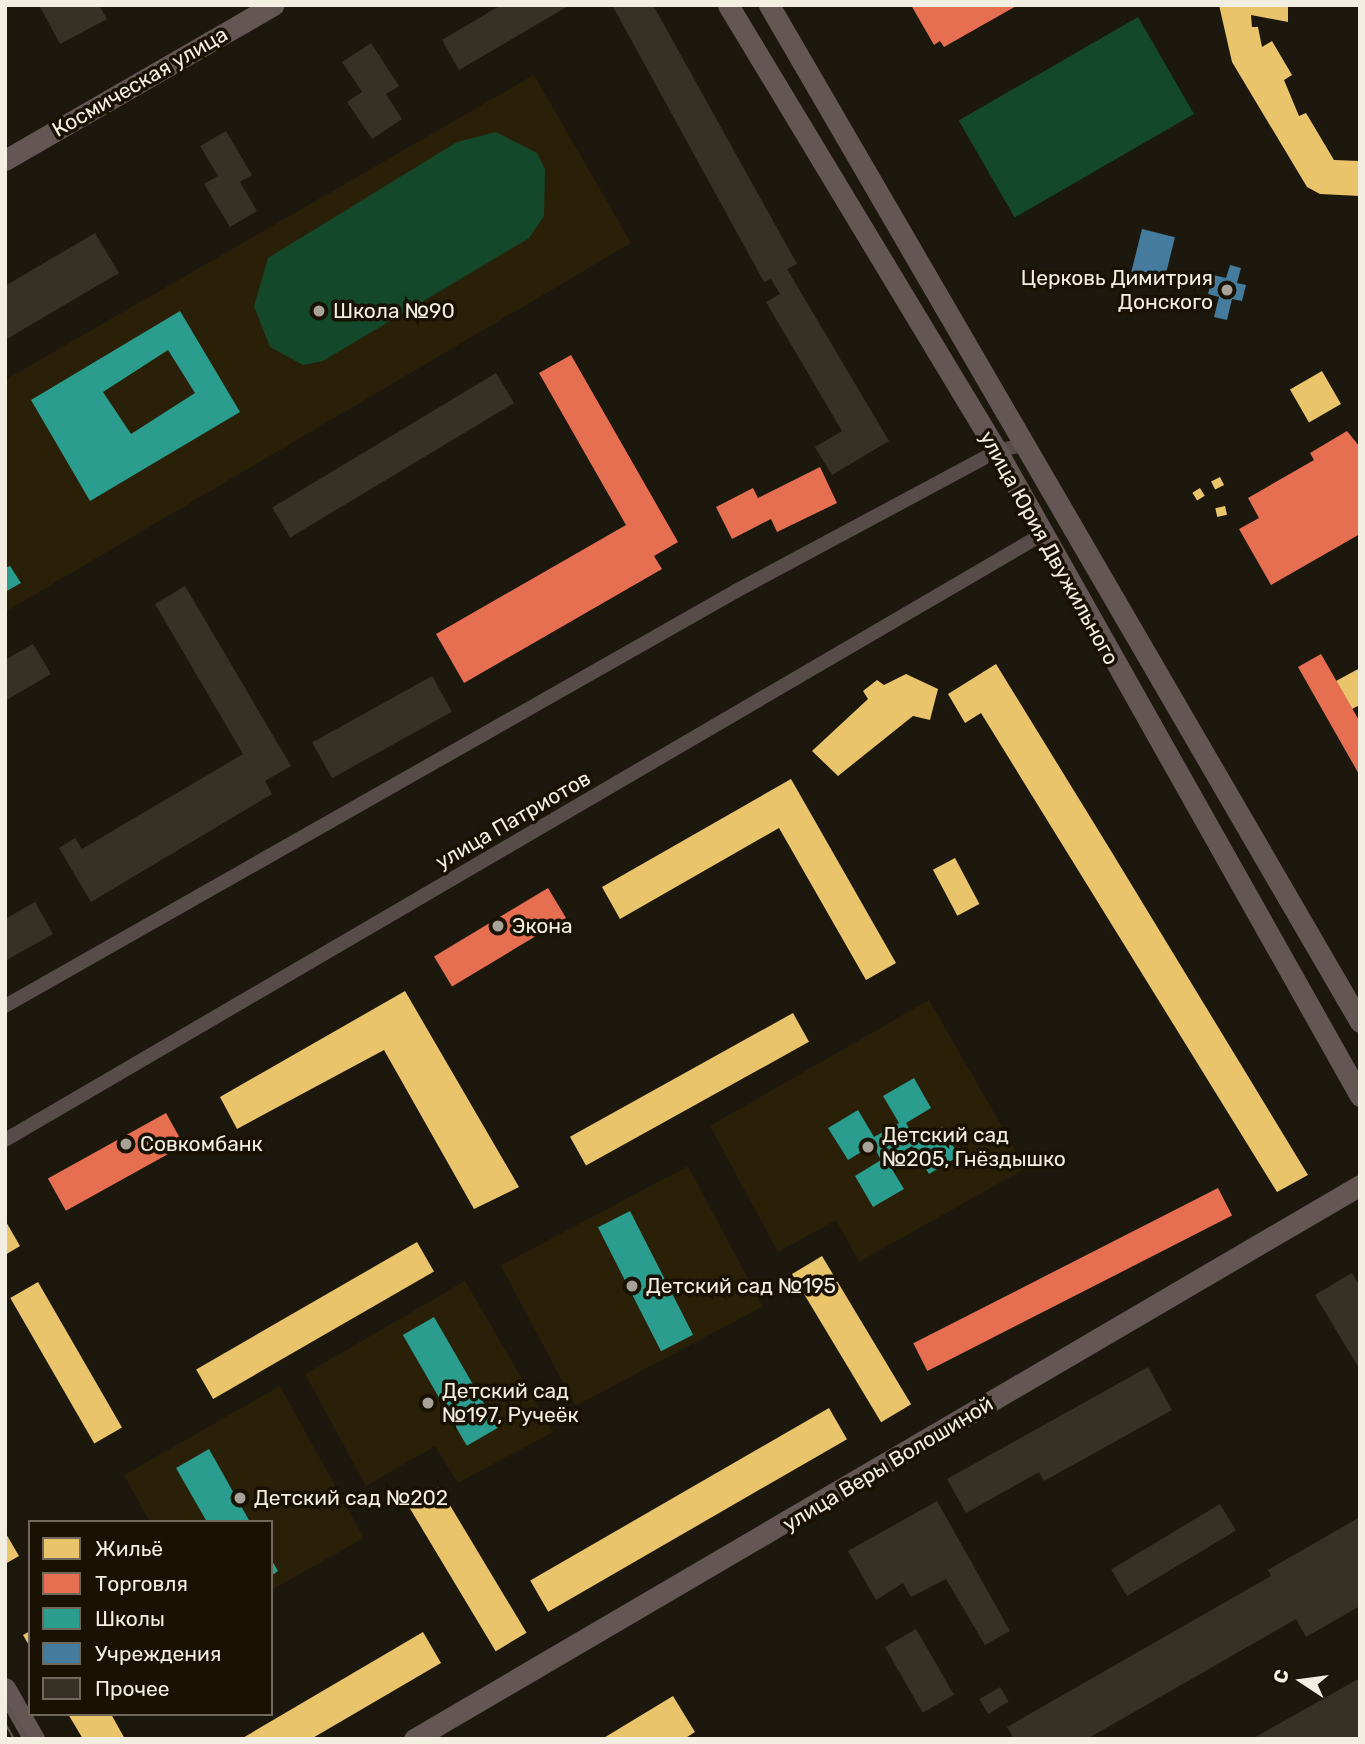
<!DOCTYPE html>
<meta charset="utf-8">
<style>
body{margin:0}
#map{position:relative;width:1365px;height:1744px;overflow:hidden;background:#1c180e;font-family:Rubik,sans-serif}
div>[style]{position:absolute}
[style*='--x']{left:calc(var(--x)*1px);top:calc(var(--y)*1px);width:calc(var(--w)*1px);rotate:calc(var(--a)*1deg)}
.built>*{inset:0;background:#2a2008;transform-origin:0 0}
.green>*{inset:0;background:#14482b;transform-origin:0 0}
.homes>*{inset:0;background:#e9c46a;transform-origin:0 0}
.shops>*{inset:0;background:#e76f51;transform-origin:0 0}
.schools>*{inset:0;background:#2a9d8f;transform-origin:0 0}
.public>*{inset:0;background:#457b9d;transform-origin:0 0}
.building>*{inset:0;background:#363124;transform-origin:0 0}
.street>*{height:14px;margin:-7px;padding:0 7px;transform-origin:7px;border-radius:7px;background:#574c4a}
.secondary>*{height:21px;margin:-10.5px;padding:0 10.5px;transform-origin:10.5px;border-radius:10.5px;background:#635655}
.tram>*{height:2px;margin:-1px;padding:0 1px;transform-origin:1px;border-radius:1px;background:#5c5450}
.dots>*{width:19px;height:19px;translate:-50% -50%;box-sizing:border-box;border:4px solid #191102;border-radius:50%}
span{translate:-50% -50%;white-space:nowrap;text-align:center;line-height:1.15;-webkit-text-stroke:7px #191102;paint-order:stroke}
.street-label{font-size:21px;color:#f3eee2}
.poi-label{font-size:21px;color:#f3eee2}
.right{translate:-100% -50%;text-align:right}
.left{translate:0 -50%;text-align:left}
.frame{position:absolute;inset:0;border:7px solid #f3eee2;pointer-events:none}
.legend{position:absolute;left:28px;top:1520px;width:245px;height:196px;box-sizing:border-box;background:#191102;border:2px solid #70695c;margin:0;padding:9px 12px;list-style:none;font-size:21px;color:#f3eee2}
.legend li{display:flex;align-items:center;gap:14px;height:35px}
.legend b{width:35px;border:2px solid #70695c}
.north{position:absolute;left:1267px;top:1646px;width:70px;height:70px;-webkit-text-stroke:5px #191102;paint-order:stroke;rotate:283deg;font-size:19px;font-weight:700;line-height:28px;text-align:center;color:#f3eee2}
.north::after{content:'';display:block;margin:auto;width:24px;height:32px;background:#f3eee2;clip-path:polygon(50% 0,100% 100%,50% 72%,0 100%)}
</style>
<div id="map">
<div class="built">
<i style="clip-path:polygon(534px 75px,631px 243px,5px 612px,5px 380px)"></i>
<i style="clip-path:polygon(929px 1000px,1026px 1168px,859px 1262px,836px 1220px,778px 1252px,710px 1126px)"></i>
<i style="left:688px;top:1166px;width:159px;height:212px;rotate:62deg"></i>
<i style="clip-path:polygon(465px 1281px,553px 1432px,458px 1483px,435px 1446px,366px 1486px,305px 1374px)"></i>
<i style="clip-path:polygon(280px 1386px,364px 1538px,271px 1590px,271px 1522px,150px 1522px,124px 1475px)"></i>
</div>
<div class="green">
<i style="left:1138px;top:17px;width:112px;height:207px;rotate:60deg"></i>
<i style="clip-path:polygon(496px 132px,537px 153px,545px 169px,544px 216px,529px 238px,323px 361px,303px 365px,270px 347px,254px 306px,268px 258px,457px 142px)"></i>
</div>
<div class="homes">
<i style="clip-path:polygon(1219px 5px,1288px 5px,1288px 22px,1251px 15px,1252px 27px,1258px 27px,1262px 47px,1272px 41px,1292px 75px,1284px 80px,1299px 116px,1306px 113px,1334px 160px,1360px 161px,1360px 196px,1320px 194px,1307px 187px,1232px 62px)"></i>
<i style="left:1322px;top:371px;width:38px;height:37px;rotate:60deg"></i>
<i style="left:1220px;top:477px;width:9px;height:10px;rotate:63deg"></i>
<i style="left:1200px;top:488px;width:9px;height:9px;rotate:58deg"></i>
<i style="left:1225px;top:506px;width:9px;height:10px;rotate:77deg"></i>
<i style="clip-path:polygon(996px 664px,1108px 846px,1308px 1175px,1277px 1192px,981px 713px,965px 723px,948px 694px)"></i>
<i style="clip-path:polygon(1360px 668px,1360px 705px,1352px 709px,1336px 681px)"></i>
<i style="clip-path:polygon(906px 674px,938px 689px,930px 720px,913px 716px,838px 776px,812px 751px,868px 699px,863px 691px,877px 680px,884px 685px)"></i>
<i style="clip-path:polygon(791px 779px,896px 963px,866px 980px,779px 828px,620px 919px,602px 887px)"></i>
<i style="left:955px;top:858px;width:52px;height:25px;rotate:62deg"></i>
<i style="clip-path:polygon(405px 991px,519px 1187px,474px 1209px,384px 1050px,237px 1129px,220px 1097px)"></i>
<i style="left:793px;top:1013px;width:33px;height:255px;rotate:61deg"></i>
<i style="clip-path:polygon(5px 1220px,20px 1246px,5px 1255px)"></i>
<i style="left:417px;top:1242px;width:34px;height:255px;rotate:60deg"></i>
<i style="left:822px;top:1256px;width:173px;height:35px;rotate:59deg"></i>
<i style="left:38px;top:1282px;width:168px;height:32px;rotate:60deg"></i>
<i style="left:829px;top:1408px;width:36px;height:345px;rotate:60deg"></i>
<i style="left:439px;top:1487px;width:170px;height:36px;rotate:59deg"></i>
<i style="clip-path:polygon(5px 1532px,19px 1556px,5px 1564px)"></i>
<i style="clip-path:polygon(30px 1631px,30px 1647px,23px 1635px)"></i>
<i style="clip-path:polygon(423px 1632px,441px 1663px,311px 1739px,241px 1739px)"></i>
<i style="clip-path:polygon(673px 1696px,695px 1732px,684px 1739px,602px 1739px)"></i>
<i style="clip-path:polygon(68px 1714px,111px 1714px,125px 1739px,83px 1739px)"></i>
</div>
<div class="shops">
<i style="clip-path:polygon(911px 5px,1018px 5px,944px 47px,940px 41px,934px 45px)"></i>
<i style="clip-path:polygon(571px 355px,678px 542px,654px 556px,662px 569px,464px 683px,436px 634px,626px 525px,539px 373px)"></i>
<i style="clip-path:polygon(1347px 431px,1360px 447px,1360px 534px,1271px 585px,1239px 529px,1259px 518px,1248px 498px,1314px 460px,1310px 453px)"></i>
<i style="clip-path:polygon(820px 467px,837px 503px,777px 532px,771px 519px,732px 539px,716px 507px,753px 488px,758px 498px)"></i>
<i style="clip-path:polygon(1321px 654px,1360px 722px,1360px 776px,1298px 667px)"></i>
<i style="left:548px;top:888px;width:35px;height:133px;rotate:59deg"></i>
<i style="left:166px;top:1113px;width:37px;height:135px;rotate:61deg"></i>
<i style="left:1218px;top:1188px;width:31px;height:342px;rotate:63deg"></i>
</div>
<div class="schools">
<i style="clip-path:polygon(evenodd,180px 311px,240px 412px,90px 501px,31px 400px,180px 311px,168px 350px,195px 393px,131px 434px,103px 392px,168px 350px)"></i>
<i style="clip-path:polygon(10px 566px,21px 583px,5px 592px,5px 568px)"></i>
<i style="clip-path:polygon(914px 1078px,931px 1108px,906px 1123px,917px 1142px,942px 1127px,959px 1156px,929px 1174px,912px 1146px,887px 1161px,904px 1189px,873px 1207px,855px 1176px,881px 1160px,873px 1145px,848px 1160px,828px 1128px,858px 1110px,874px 1137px,899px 1123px,883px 1096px)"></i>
<i style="left:630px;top:1211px;width:139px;height:36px;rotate:63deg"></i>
<i style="left:434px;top:1317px;width:128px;height:36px;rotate:60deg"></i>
<i style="clip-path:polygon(209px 1449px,250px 1522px,207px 1522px,176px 1468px)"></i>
<i style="clip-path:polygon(271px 1559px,278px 1571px,271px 1576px)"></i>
</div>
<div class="public">
<i style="left:1142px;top:229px;width:34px;height:51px;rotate:14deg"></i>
<i style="clip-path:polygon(1230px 265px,1241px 268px,1237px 283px,1246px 285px,1242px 301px,1232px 299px,1227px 320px,1214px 317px,1219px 297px,1208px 294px,1213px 275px,1226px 278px)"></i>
</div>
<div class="building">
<i style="clip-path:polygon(39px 5px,99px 5px,107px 19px,60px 44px)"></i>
<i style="clip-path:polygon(501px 5px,570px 5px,459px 70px,442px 40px)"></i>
<i style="clip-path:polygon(612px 5px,653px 5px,797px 264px,787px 269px,889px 441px,832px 475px,815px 447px,842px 431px,766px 302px,780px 294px,771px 279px,764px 282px)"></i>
<i style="clip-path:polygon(371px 43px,399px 86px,386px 94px,402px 119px,372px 139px,347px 102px,362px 92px,342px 62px)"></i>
<i style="clip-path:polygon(226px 131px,252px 175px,240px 182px,257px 211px,230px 227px,204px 184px,218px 176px,200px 146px)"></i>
<i style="clip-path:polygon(95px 233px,119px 273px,5px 340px,5px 286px)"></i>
<i style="left:496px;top:373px;width:35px;height:261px;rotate:59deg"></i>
<i style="clip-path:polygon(185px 586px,291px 766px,265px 781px,272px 794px,91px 902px,59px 848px,75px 838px,82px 849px,243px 754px,155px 604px)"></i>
<i style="clip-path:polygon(33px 644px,51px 674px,5px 701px,5px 660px)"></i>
<i style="left:432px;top:676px;width:41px;height:137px;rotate:61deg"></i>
<i style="clip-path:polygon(35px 902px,53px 934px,5px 961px,5px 919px)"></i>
<i style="clip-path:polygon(1352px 1273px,1360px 1286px,1360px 1370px,1315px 1295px)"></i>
<i style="clip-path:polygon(1148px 1367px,1172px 1410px,1044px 1481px,1039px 1472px,966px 1513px,947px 1479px)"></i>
<i style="clip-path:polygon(937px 1501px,1010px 1631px,985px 1645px,946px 1579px,911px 1597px,903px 1583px,876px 1600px,848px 1551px)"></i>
<i style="left:1220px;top:1504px;width:31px;height:127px;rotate:59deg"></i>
<i style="clip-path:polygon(1360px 1517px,1360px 1606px,1306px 1637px,1296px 1619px,1087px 1739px,1014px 1739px,1007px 1727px,1271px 1576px,1268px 1570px)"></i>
<i style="left:916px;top:1629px;width:76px;height:36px;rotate:60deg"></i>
<i style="clip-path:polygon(1360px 1678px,1360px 1739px,1252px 1739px)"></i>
<i style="left:1000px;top:1687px;width:17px;height:24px;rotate:59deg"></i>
</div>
<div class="street">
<i style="--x:5;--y:1006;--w:841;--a:-29.58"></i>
<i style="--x:736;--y:591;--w:296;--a:-28.2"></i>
<i style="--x:997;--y:451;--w:26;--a:-13"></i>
<i style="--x:5;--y:1140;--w:1200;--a:-30.28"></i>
</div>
<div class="secondary">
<i style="--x:728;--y:5;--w:521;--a:58.9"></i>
<i style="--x:997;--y:451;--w:740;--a:60.63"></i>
<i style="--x:769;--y:5;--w:1176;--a:59.84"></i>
<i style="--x:5;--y:160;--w:310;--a:-30"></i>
<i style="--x:5;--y:1688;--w:59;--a:60.4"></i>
<i style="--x:414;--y:1739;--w:1096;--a:-30.35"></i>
</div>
<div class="tram">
<i style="--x:5;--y:1701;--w:44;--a:59.9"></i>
<i style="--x:5;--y:1723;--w:18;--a:61"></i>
</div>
<div class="dots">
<i style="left:1227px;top:290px;background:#a8a398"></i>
<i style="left:319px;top:311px;background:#a8a398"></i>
<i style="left:498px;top:926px;background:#a8a398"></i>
<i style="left:126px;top:1144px;background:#a8a398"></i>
<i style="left:868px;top:1147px;background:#a8a398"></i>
<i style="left:632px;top:1286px;background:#a8a398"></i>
<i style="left:428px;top:1403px;background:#a8a398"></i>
<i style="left:240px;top:1498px;background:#a8a398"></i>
</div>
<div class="street-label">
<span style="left:140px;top:82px;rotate:-30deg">Космическая улица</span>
<span style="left:1049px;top:548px;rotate:61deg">улица Юрия Двужильного</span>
<span style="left:513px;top:820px;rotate:-30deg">улица Патриотов</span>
<span style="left:888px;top:1464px;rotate:-31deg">улица Веры Волошиной</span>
</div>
<div class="poi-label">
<span class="right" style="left:1213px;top:290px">Церковь Димитрия<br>Донского</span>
<span class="left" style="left:333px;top:311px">Школа №90</span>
<span class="left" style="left:512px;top:926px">Экона</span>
<span class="left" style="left:882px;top:1147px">Детский сад<br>№205, Гнёздышко</span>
<span class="left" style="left:140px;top:1144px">Совкомбанк</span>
<span class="left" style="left:646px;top:1286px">Детский сад №195</span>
<span class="left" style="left:442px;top:1403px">Детский сад<br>№197, Ручеёк</span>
<span class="left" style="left:254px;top:1498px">Детский сад №202</span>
</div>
<div class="frame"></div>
<ul class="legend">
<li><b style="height:19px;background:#e9c46a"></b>Жильё</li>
<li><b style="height:19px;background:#e76f51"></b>Торговля</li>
<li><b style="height:19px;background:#2a9d8f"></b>Школы</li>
<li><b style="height:19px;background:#457b9d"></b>Учреждения</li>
<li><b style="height:19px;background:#363124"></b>Прочее</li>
</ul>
<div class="north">С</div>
</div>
